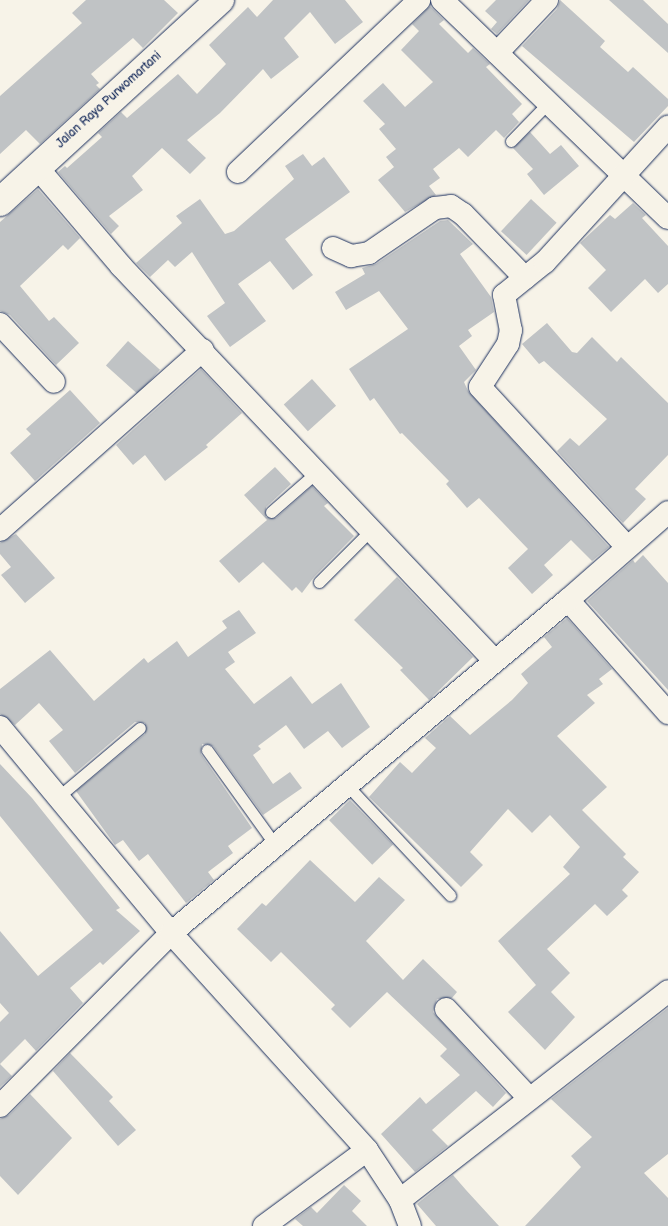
<!DOCTYPE html>
<style>
body{margin:0}
#map{position:relative;width:668px;height:1226px;overflow:hidden;background:#f7f3e8;font-family:"Balsamiq Sans",sans-serif}
div>[style]{position:absolute}
[style*='--x']{left:calc(var(--x)*1px);top:calc(var(--y)*1px);width:calc(var(--w)*1px);rotate:calc(var(--a)*1deg)}
.building>*{inset:0;background:#c0c3c5;transform-origin:0 0}
.roads{filter:drop-shadow(0 0 1px #1b2f5e) drop-shadow(0 0 1px #1b2f5e)}
.service>*{height:11px;margin:-5.5px;padding:0 5.5px;transform-origin:5.5px;border-radius:5.5px;background:#f7f3e8}
.minor>*{height:22px;margin:-11px;padding:0 11px;transform-origin:11px;border-radius:11px;background:#f7f3e8}
.tertiary>*{height:28px;margin:-14px;padding:0 14px;transform-origin:14px;border-radius:14px;background:#f7f3e8}
span{translate:-50% -50%;white-space:nowrap;text-align:center;line-height:1.15;-webkit-text-stroke:4.5px #f7f3e8;paint-order:stroke}
.street-label{font-size:12px;color:#1b2f5e}
</style>
<div id="map">
<div class="building">
<i style="clip-path:polygon(86px 0,164px 0,178px 13px,143px 48px,133px 38px,91px 74px,99px 83px,96px 85px,100px 89px,40px 144px,26px 130px,0 154px,0 96px,82px 23px,72px 13px)"></i>
<i style="clip-path:polygon(273px 0,345px 0,363px 22px,335px 44px,310px 12px,284px 38px,299px 57px,271px 79px,263px 69px,220px 113px,187px 140px,206px 158px,190px 174px,162px 148px,132px 176px,143px 190px,109px 216px,119px 226px,111px 234px,58px 172px,65px 166px,67px 168px,102px 137px,98px 133px,121px 112px,127px 118px,178px 74px,197px 94px,226px 64px,209px 45px,248px 7px,257px 17px)"></i>
<i style="clip-path:polygon(496px 0,529px 0,497px 34px,491px 29px,497px 22px,485px 11px)"></i>
<i style="clip-path:polygon(560px 0,605px 41px,600px 47px,628px 72px,633px 67px,668px 99px,668px 106px,634px 142px,522px 46px,557px 9px)"></i>
<i style="clip-path:polygon(609px 0,643px 0,668px 24px,668px 53px)"></i>
<i style="clip-path:polygon(430px 6px,444px 20px,439px 24px,468px 53px,473px 48px,490px 64px,486px 67px,522px 104px,512px 114px,519px 122px,504px 138px,496px 130px,468px 157px,459px 148px,433px 169px,440px 178px,429px 186px,436px 195px,405px 212px,378px 180px,394px 167px,386px 157px,396px 149px,379px 129px,385px 124px,363px 101px,383px 83px,405px 107px,433px 82px,401px 50px,419px 31px,412px 24px)"></i>
<i style="clip-path:polygon(530px 132px,550px 154px,561px 145px,579px 166px,544px 195px,527px 174px,533px 169px,513px 148px)"></i>
<i style="clip-path:polygon(303px 154px,312px 166px,324px 157px,350px 192px,285px 239px,313px 275px,293px 290px,270px 261px,238px 284px,266px 321px,230px 347px,207px 316px,225px 303px,192px 252px,175px 267px,168px 260px,150px 277px,136px 263px,182px 223px,176px 216px,200px 199px,225px 234px,234px 231px,294px 179px,285px 166px)"></i>
<i style="clip-path:polygon(38px 189px,80px 238px,68px 250px,63px 245px,20px 286px,49px 321px,54px 317px,79px 343px,56px 365px,10px 315px,0 311px,0 222px)"></i>
<i style="left:531px;top:199px;width:35px;height:44px;rotate:43deg"></i>
<i style="clip-path:polygon(633px 203px,646px 215px,642px 218px,668px 246px,668px 284px,658px 293px,645px 279px,611px 312px,588px 288px,606px 270px,580px 243px,610px 215px,615px 219px)"></i>
<i style="clip-path:polygon(448px 220px,473px 244px,460px 254px,491px 297px,494px 312px,468px 330px,472px 336px,459px 346px,476px 370px,464px 382px,468px 391px,609px 547px,592px 561px,571px 540px,544px 565px,553px 575px,532px 594px,508px 568px,528px 549px,479px 498px,467px 508px,446px 484px,449px 481px,402px 433px,400px 434px,374px 398px,370px 401px,349px 369px,408px 329px,379px 291px,346px 310px,335px 292px,365px 274px,362px 268px,376px 264px,440px 221px)"></i>
<i style="clip-path:polygon(547px 323px,572px 352px,577px 353px,592px 337px,617px 362px,621px 357px,668px 403px,668px 455px,635px 489px,646px 499px,623px 523px,557px 451px,570px 438px,579px 446px,607px 419px,544px 361px,539px 364px,522px 344px)"></i>
<i style="left:128px;top:341px;width:43px;height:33px;rotate:42deg"></i>
<i style="clip-path:polygon(201px 369px,242px 413px,206px 445px,208px 447px,165px 481px,145px 455px,133px 465px,116px 445px)"></i>
<i style="left:312px;top:379px;width:36px;height:38px;rotate:48deg"></i>
<i style="clip-path:polygon(70px 390px,100px 423px,35px 481px,10px 453px,31px 434px,26px 429px)"></i>
<i style="clip-path:polygon(275px 467px,291px 484px,266px 507px,266px 517px,276px 518px,312px 486px,328px 503px,324px 506px,354px 536px,314px 577px,302px 593px,296px 587px,292px 591px,263px 562px,239px 583px,219px 561px,267px 520px,244px 495px)"></i>
<i style="clip-path:polygon(16px 534px,55px 578px,25px 603px,1px 575px,11px 567px,0 554px,0 543px)"></i>
<i style="clip-path:polygon(643px 555px,668px 583px,668px 690px,587px 601px,633px 560px,635px 563px)"></i>
<i style="clip-path:polygon(397px 577px,473px 657px,429px 700px,400px 670px,403px 668px,354px 620px)"></i>
<i style="clip-path:polygon(239px 610px,256px 633px,228px 652px,235px 662px,225px 669px,254px 704px,291px 676px,312px 704px,341px 683px,370px 727px,342px 748px,328px 731px,304px 749px,286px 725px,258px 746px,261px 749px,253px 755px,273px 784px,290px 772px,302px 788px,263px 815px,213px 746px,202px 744px,201px 754px,252px 828px,228px 846px,233px 853px,208px 872px,214px 880px,186px 903px,148px 854px,139px 861px,123px 840px,115px 845px,76px 791px,145px 734px,145px 723px,135px 722px,75px 773px,49px 741px,63px 730px,39px 703px,15px 725px,0 714px,0 689px,50px 650px,94px 701px,144px 658px,148px 663px,177px 641px,188px 657px,227px 628px,222px 621px)"></i>
<i style="clip-path:polygon(567px 618px,612px 669px,599px 679px,603px 684px,587px 695px,595px 703px,557px 736px,607px 787px,582px 810px,626px 854px,623px 857px,639px 872px,622px 890px,628px 896px,607px 916px,595px 904px,547px 949px,570px 973px,551px 992px,575px 1017px,545px 1050px,508px 1012px,536px 985px,498px 941px,570px 874px,563px 867px,580px 847px,550px 815px,532px 833px,508px 809px,470px 852px,483px 865px,461px 887px,369px 797px,400px 762px,412px 773px,436px 748px,425px 738px,450px 716px,470px 735px,512px 700px,528px 683px,521px 674px,552px 647px,544px 637px)"></i>
<i style="clip-path:polygon(0 764px,32px 798px,120px 908px,116px 910px,140px 931px,103px 965px,100px 962px,70px 988px,83px 1003px,36px 1051px,25px 1039px,0 1064px,12px 1076px,0 1087px,0 1022px,9px 1013px,0 1003px,0 931px,38px 976px,93px 930px,0 816px)"></i>
<i style="left:350px;top:800px;width:62px;height:29px;rotate:46deg"></i>
<i style="clip-path:polygon(310px 860px,355px 902px,379px 877px,405px 900px,366px 941px,403px 980px,423px 959px,457px 992px,452px 998px,437px 999px,433px 1012px,506px 1093px,493px 1107px,476px 1091px,432px 1130px,448px 1146px,415px 1172px,381px 1134px,420px 1097px,426px 1104px,460px 1075px,440px 1056px,447px 1049px,387px 992px,350px 1028px,331px 1009px,335px 1005px,281px 952px,271px 962px,237px 929px,262px 903px,266px 906px)"></i>
<i style="clip-path:polygon(668px 1008px,668px 1154px,644px 1173px,668px 1198px,668px 1226px,525px 1226px,581px 1167px,571px 1156px,592px 1137px,551px 1099px)"></i>
<i style="clip-path:polygon(70px 1053px,113px 1097px,109px 1101px,136px 1130px,118px 1146px,53px 1071px)"></i>
<i style="clip-path:polygon(30px 1094px,72px 1138px,18px 1195px,0 1176px,0 1119px,9px 1115px)"></i>
<i style="clip-path:polygon(453px 1175px,466px 1190px,499px 1226px,436px 1226px,417px 1204px)"></i>
<i style="clip-path:polygon(344px 1185px,361px 1201px,352px 1211px,367px 1226px,303px 1226px,295px 1219px,311px 1207px,317px 1213px)"></i>
</div>
<div class="roads">
<div class="service">
<i style="--x:511;--y:141;--w:54;--a:-45.7"></i>
<i style="--x:271;--y:512;--w:62;--a:-41.1"></i>
<i style="--x:319;--y:582;--w:75;--a:-45"></i>
<i style="--x:207;--y:750;--w:118;--a:54.3"></i>
<i style="--x:347;--y:785;--w:151;--a:46.9"></i>
<i style="--x:58;--y:797;--w:107;--a:-40.1"></i>
</div>
<div class="minor">
<i style="--x:442;--y:0;--w:314;--a:44"></i>
<i style="--x:497;--y:53;--w:73;--a:-46.7"></i>
<i style="--x:36;--y:166;--w:131;--a:49.6"></i>
<i style="--x:121;--y:266;--w:543;--a:46.57"></i>
<i style="--x:238;--y:172;--w:250;--a:-43.5"></i>
<i style="--x:333;--y:248;--w:20;--a:24"></i>
<i style="--x:351;--y:256;--w:18;--a:-9"></i>
<i style="--x:369;--y:253;--w:80;--a:-34.3"></i>
<i style="--x:435;--y:208;--w:16;--a:-7"></i>
<i style="--x:451;--y:206;--w:14;--a:34"></i>
<i style="--x:463;--y:214;--w:89;--a:45.9"></i>
<i style="--x:525;--y:278;--w:26;--a:-39"></i>
<i style="--x:545;--y:262;--w:183;--a:-47.7"></i>
<i style="--x:525;--y:278;--w:27;--a:141"></i>
<i style="--x:504;--y:295;--w:36;--a:79"></i>
<i style="--x:511;--y:330;--w:14;--a:102"></i>
<i style="--x:508;--y:344;--w:51;--a:123.1"></i>
<i style="--x:480;--y:387;--w:217;--a:47.4"></i>
<i style="--x:0;--y:324;--w:79;--a:47"></i>
<i style="--x:0;--y:530;--w:271;--a:-41.6"></i>
<i style="--x:568;--y:600;--w:151;--a:48.5"></i>
<i style="--x:0;--y:727;--w:268;--a:50.3"></i>
<i style="--x:171;--y:933;--w:292;--a:47.9"></i>
<i style="--x:367;--y:1150;--w:60;--a:56.6"></i>
<i style="--x:400;--y:1200;--w:28;--a:69"></i>
<i style="--x:446;--y:1009;--w:122;--a:47"></i>
<i style="--x:0;--y:1106;--w:243;--a:-45.3"></i>
<i style="--x:171;--y:933;--w:518;--a:-39.99"></i>
<i style="--x:568;--y:600;--w:133;--a:-41.3"></i>
<i style="--x:400;--y:1200;--w:340;--a:-37.9"></i>
<i style="--x:264;--y:1226;--w:128;--a:-36.4"></i>
</div>
<div class="tertiary">
<i style="--x:0;--y:202;--w:299;--a:-42.6"></i>
</div>
</div>
<div class="street-label">
<span style="left:109px;top:100px;rotate:-42deg">Jalan Raya Purwomartani</span>
</div>
</div>
